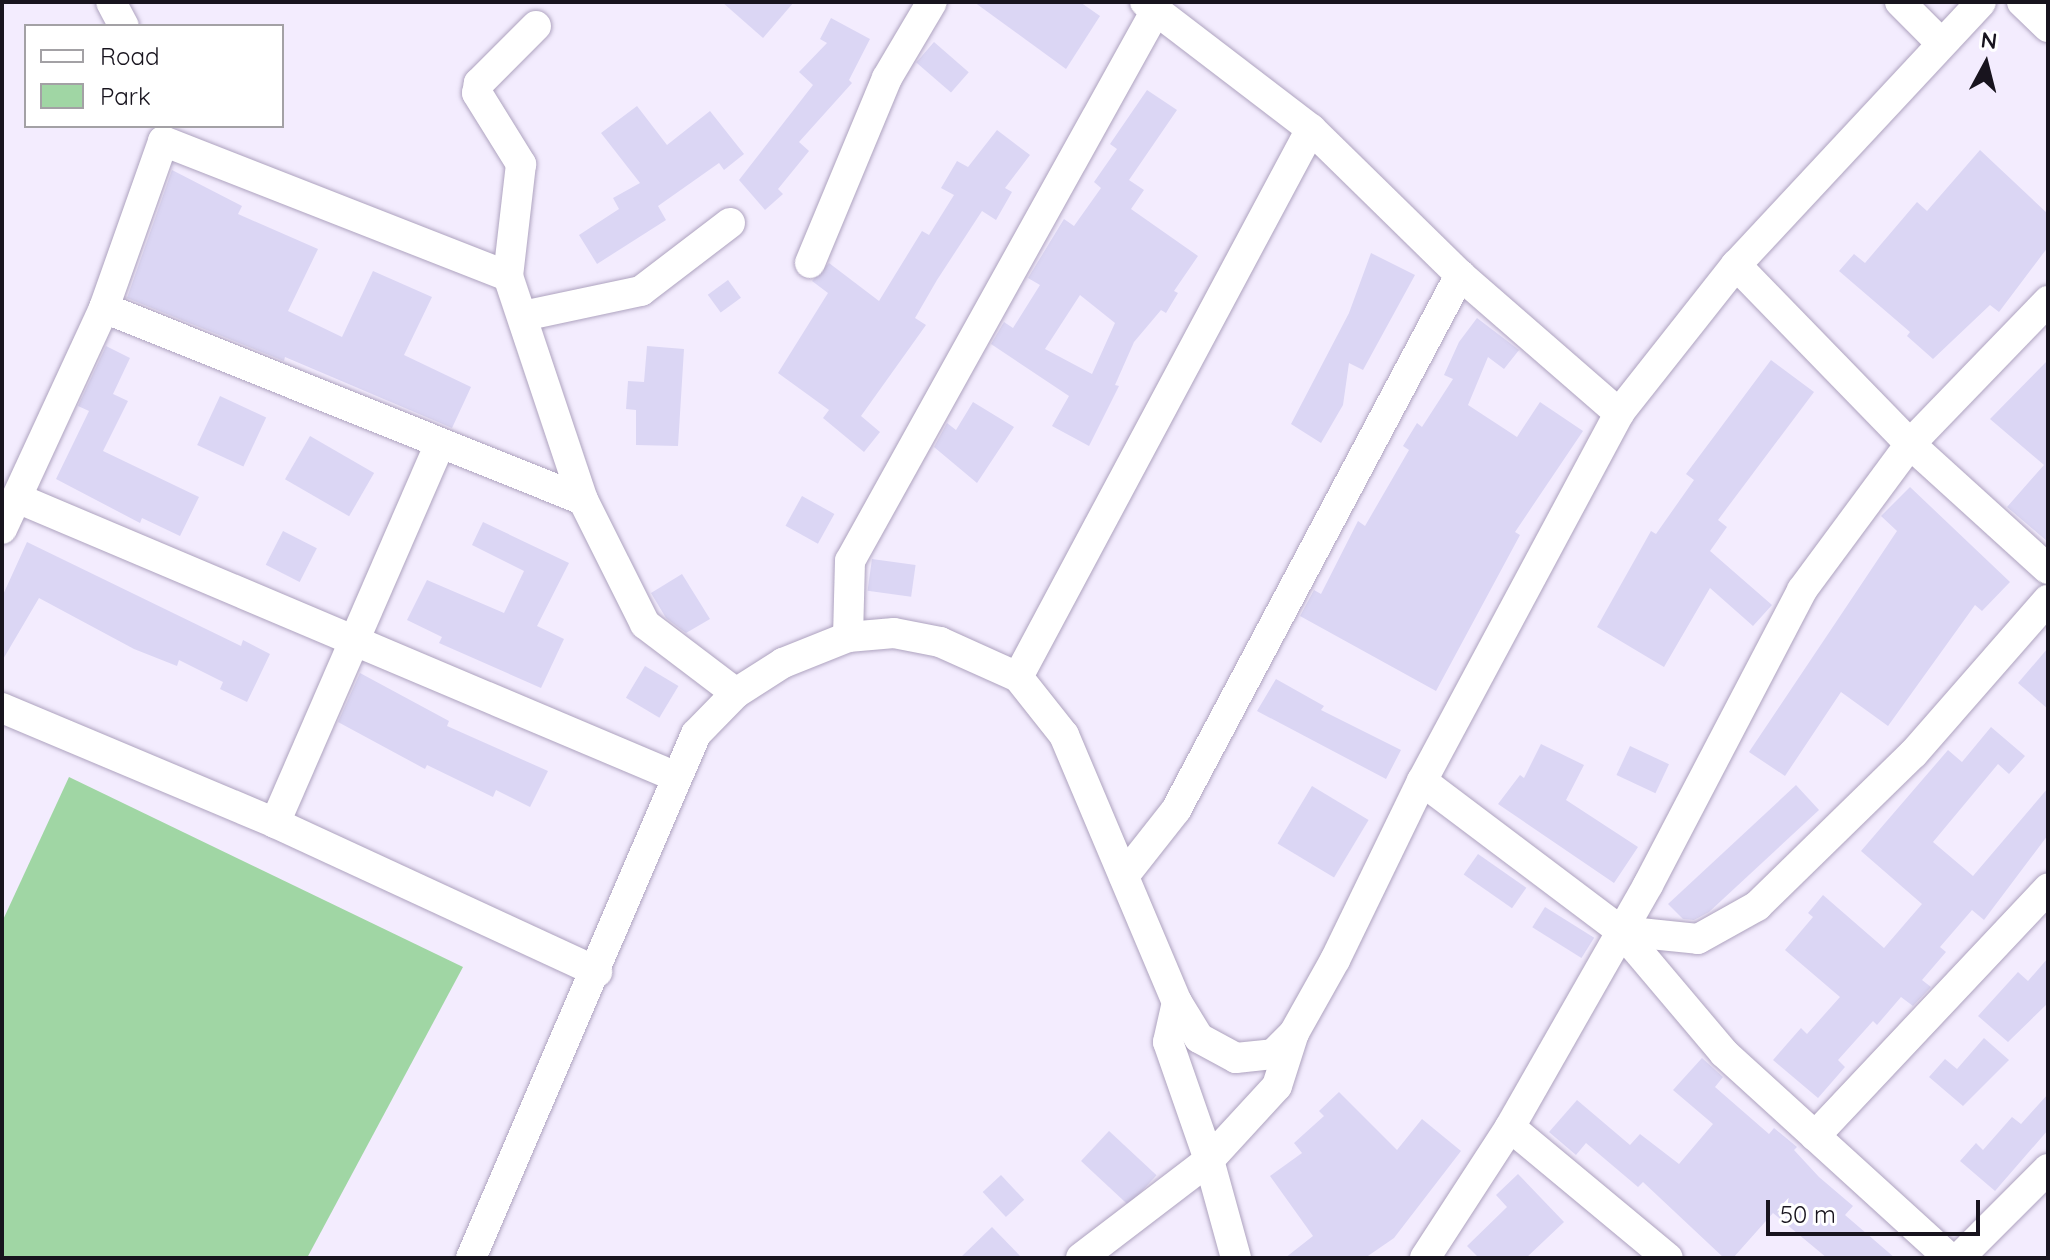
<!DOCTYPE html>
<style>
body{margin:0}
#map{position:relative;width:2050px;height:1260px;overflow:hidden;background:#f3ecfe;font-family:Quicksand,sans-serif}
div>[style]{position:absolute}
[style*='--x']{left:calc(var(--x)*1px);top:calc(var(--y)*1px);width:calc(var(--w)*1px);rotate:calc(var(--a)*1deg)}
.green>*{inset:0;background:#a0d6a4}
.building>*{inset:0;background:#dbd6f4;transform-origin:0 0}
.roads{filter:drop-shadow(0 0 2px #aea3bf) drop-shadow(0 0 2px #aea3bf)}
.minor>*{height:30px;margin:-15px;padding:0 15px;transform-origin:15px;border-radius:15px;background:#fff}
span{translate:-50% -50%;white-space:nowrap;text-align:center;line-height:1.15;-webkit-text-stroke:6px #fff;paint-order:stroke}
.frame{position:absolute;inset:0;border:4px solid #18141e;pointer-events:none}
.legend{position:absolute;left:24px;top:24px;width:260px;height:104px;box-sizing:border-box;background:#fff;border:2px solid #a3a1a5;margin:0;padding:10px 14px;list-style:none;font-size:24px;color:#18141e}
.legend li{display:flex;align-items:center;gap:16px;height:40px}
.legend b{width:40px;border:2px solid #a3a1a5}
.north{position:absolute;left:1946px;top:24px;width:80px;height:80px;-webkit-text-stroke:6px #fff;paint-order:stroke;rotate:7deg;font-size:22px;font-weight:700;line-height:32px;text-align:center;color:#18141e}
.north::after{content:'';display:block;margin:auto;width:28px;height:36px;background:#18141e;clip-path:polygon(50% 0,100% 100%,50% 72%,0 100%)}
.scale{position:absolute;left:1766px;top:1200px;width:214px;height:36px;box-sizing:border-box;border:4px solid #18141e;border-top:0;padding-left:10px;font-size:24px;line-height:28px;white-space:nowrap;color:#18141e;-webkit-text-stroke:6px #fff;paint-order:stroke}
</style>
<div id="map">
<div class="green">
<i style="clip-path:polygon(69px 777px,463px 967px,307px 1258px,2px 1258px,2px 922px)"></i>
</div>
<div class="building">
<i style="clip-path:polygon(722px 2px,794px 2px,763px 38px)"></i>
<i style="clip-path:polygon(974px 2px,1080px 2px,1100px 16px,1066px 69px)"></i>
<i style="clip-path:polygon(831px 18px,870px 39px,849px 80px,852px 83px,799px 142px,809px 151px,778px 189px,783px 194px,765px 210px,739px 180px,813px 85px,799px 72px,827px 43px,820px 39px)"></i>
<i style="left:934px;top:42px;width:46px;height:27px;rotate:41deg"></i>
<i style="clip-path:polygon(evenodd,1147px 90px,1177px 110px,1129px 180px,1144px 190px,1131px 209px,1198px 256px,1174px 291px,1178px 293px,1166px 313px,1161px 310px,1134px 342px,1115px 385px,1119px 386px,1089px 446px,1052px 426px,1069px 396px,991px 344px,1004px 322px,1013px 328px,1040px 285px,1028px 278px,1064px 219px,1074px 226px,1101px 188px,1094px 182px,1117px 149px,1110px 144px,1147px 90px,1080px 295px,1115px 323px,1092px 374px,1045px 349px,1080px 295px)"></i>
<i style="clip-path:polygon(637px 106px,667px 145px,710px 111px,744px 154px,724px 170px,719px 163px,658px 206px,666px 220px,597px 264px,579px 235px,619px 209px,613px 198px,640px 183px,601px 133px)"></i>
<i style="clip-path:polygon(997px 130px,1030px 155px,1005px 188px,1012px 192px,996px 220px,982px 211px,937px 280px,915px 318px,926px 325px,861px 416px,880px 432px,864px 452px,823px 418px,829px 410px,778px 373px,828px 293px,812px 281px,829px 263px,879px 301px,922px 231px,929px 235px,954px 195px,941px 188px,957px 161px,968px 167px)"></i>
<i style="clip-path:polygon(1980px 150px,2048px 214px,2048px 247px,1999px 312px,1990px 305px,1933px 359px,1907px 336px,1910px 332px,1839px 271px,1854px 254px,1865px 263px,1917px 202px,1927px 211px)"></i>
<i style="clip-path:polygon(172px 170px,242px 206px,238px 214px,318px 249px,288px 311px,342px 337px,373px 271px,432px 297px,404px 355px,471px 387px,452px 428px,285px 357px,284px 361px,127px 298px)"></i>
<i style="clip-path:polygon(1371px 253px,1415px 275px,1363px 370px,1349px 363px,1343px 405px,1321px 443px,1291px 424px,1349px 313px)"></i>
<i style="left:728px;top:280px;width:22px;height:25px;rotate:54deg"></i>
<i style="clip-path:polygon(1477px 318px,1519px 350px,1504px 369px,1488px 357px,1468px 405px,1517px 437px,1540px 402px,1583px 431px,1515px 532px,1520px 535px,1436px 691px,1300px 616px,1314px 590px,1321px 594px,1358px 521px,1365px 526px,1409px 450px,1403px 446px,1417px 423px,1422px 427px,1453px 379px,1444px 375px,1459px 342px)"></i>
<i style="clip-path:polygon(106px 346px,130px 358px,113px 394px,128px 401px,103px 451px,199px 497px,180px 536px,142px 518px,140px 523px,56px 479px,89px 411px,78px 406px)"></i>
<i style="clip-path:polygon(647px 346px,684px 349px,678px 446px,636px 445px,636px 410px,626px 409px,628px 381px,644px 382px)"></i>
<i style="clip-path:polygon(1771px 360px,1814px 392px,1718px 520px,1727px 527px,1710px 551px,1772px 605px,1753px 626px,1710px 588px,1664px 667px,1597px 627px,1651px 531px,1656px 534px,1694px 480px,1686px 474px)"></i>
<i style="clip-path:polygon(2048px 360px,2048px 542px,2007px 507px,2044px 465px,1990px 419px)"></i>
<i style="left:220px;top:396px;width:51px;height:54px;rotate:25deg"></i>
<i style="clip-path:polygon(973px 402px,1014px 427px,977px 483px,934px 447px,947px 423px,956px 430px)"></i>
<i style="left:310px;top:436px;width:74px;height:50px;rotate:30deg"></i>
<i style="clip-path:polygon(1910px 487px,2010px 582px,1982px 611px,1975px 605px,1888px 726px,1841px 692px,1785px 776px,1749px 752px,1897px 531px,1881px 516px)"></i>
<i style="left:802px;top:496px;width:37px;height:34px;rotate:29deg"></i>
<i style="clip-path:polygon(483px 522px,569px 563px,537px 626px,564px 639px,541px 688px,439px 643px,442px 637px,407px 620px,427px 580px,504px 613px,524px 571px,472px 545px)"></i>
<i style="left:283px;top:531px;width:38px;height:38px;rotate:27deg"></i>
<i style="clip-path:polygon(27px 542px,241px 646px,243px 640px,270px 654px,247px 702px,220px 689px,223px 682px,179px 660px,177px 666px,134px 649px,39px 598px,2px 661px,2px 597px)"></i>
<i style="left:872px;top:559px;width:44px;height:32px;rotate:8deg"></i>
<i style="clip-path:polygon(682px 574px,710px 619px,686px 633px,666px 618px,651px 593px)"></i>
<i style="clip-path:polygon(2048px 648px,2048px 709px,2018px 683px)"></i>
<i style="left:645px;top:666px;width:39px;height:37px;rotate:31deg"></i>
<i style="clip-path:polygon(360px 673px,449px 721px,447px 726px,548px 771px,530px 807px,496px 790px,493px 797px,427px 765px,425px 769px,338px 722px)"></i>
<i style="clip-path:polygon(1276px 679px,1324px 706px,1321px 710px,1401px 750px,1386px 779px,1257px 711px)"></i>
<i style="clip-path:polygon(1991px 727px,2025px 756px,2009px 774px,1998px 764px,1933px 842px,1973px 876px,2048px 788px,2048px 835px,1984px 920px,1972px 910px,1940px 947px,1946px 952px,1922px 980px,1931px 987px,1913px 1006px,1901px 997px,1877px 1025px,1873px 1021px,1838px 1060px,1845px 1067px,1818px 1098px,1773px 1060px,1801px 1028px,1807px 1034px,1840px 997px,1785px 950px,1813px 917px,1808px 913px,1823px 895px,1884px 948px,1922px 904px,1861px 851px,1948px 750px,1962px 762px)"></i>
<i style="clip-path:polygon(1541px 744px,1584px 765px,1566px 800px,1638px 847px,1614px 883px,1498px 804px,1520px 775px,1524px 778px)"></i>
<i style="left:1630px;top:746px;width:43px;height:32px;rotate:25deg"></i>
<i style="clip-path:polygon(1796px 785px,1819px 810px,1709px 912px,1694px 920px,1683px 919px,1668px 904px)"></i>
<i style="left:1312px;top:786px;width:66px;height:67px;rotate:31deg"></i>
<i style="left:1478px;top:854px;width:59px;height:25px;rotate:35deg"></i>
<i style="left:1545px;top:907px;width:58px;height:24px;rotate:32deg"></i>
<i style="clip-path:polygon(2048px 958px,2048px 1003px,2008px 1042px,1978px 1016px,2018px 972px,2028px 981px)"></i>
<i style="clip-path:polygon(1984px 1038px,2009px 1060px,1963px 1106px,1929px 1077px,1945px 1059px,1957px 1069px)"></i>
<i style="clip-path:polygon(1702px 1058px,1723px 1077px,1715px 1087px,1769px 1134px,1774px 1128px,1797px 1147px,1794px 1150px,1819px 1177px,1853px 1206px,1845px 1215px,1895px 1258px,1827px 1258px,1773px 1213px,1733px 1258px,1724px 1258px,1643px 1182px,1638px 1187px,1586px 1143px,1576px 1155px,1549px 1132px,1577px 1100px,1630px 1145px,1640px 1134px,1679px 1164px,1713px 1124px,1673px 1090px)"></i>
<i style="clip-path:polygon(1339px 1092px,1397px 1150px,1422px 1119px,1461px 1151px,1394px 1238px,1365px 1258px,1285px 1258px,1313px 1236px,1270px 1176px,1302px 1153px,1294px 1143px,1324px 1116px,1319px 1111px)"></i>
<i style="clip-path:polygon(2048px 1094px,2048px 1130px,1995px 1191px,1960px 1161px,1976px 1143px,1983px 1150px,2012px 1117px,2021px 1124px)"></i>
<i style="left:1109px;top:1131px;width:65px;height:41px;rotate:43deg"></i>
<i style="clip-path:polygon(1518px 1174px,1564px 1222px,1526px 1258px,1479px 1258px,1467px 1246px,1507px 1207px,1496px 1195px)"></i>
<i style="left:1001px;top:1175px;width:34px;height:25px;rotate:47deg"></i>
<i style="clip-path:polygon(992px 1227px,1022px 1258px,960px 1258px)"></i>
</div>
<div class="roads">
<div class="minor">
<i style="--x:111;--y:2;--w:27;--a:62"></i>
<i style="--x:1145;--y:2;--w:209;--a:37.4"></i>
<i style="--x:1311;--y:129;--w:209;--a:44.4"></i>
<i style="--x:1460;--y:275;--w:211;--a:41"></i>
<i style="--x:1900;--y:2;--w:57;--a:45"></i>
<i style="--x:2022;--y:2;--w:36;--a:44"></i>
<i style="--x:536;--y:26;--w:81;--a:135"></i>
<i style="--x:479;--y:83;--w:10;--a:101"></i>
<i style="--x:477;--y:93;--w:84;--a:58.2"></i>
<i style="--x:521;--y:164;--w:113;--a:96.6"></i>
<i style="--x:508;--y:276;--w:236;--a:71.5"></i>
<i style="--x:583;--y:500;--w:139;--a:63.4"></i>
<i style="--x:645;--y:624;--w:114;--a:37.2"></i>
<i style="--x:810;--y:263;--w:200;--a:-67.4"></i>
<i style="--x:887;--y:78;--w:88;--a:-59.4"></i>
<i style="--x:1736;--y:265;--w:250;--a:45.8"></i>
<i style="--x:1910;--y:444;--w:186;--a:42.2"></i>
<i style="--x:104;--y:308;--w:516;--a:21.84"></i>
<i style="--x:523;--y:316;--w:121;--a:-12"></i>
<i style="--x:641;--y:291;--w:112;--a:-37.4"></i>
<i style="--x:17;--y:498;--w:713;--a:22.93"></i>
<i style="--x:2;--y:529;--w:243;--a:-65.2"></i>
<i style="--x:104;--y:308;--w:177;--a:-70.5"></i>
<i style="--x:163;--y:141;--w:370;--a:21.4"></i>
<i style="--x:848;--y:637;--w:76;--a:-88.5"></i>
<i style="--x:850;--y:561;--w:630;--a:-60.95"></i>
<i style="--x:1018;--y:677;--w:621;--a:-61.87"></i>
<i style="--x:2;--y:708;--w:296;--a:22.8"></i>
<i style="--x:275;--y:823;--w:355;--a:24.8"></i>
<i style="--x:1422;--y:781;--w:249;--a:37"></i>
<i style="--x:1621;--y:931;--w:77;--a:5.9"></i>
<i style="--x:1698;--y:939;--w:68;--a:-29.2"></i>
<i style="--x:1757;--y:906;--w:218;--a:-44.3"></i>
<i style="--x:1913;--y:754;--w:205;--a:-48.8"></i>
<i style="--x:275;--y:823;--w:414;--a:-66.5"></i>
<i style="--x:1124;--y:876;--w:84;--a:-51.8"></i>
<i style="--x:1176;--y:810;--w:606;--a:-62.04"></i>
<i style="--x:1621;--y:931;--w:160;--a:49.8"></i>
<i style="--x:1724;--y:1053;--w:304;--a:42.3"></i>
<i style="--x:1177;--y:1002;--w:41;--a:102.7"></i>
<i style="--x:1168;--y:1042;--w:125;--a:70.8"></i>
<i style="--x:1209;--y:1160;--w:102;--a:74.6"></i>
<i style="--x:1510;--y:1127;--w:205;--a:39.7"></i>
<i style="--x:1815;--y:1136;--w:340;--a:-46.7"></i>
<i style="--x:471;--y:1258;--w:570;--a:-66.76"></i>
<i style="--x:696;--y:734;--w:57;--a:-45.7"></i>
<i style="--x:736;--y:693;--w:56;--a:-32.6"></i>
<i style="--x:783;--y:663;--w:70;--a:-21.8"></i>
<i style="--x:848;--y:637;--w:46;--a:-5"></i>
<i style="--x:894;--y:633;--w:47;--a:11.1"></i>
<i style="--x:940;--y:642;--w:85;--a:24.2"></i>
<i style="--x:1018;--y:677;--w:74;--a:51.6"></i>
<i style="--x:1064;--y:735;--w:290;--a:67.1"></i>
<i style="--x:1177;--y:1002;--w:42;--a:58.6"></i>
<i style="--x:1199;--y:1038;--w:42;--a:28.4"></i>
<i style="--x:1236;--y:1058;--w:37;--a:-6"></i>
<i style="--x:1273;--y:1054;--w:30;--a:-45"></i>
<i style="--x:1294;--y:1033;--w:84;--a:-60.7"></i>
<i style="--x:1335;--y:960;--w:199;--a:-64.1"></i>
<i style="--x:1422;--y:781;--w:417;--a:-61.8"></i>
<i style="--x:1619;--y:413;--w:189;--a:-51.7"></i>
<i style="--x:1736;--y:265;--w:359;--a:-47"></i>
<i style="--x:1081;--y:1258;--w:161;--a:-37.4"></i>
<i style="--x:1209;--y:1160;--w:100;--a:-47.4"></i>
<i style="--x:1277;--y:1086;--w:52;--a:-72.3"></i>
<i style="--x:1425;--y:1258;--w:156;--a:-57"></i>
<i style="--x:1510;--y:1127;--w:279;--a:-60.3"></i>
<i style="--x:1648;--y:885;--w:333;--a:-62.4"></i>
<i style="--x:1802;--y:590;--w:182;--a:-53.5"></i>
<i style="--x:1910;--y:444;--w:199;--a:-46"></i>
<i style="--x:1959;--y:1258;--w:126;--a:-45"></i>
</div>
</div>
<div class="frame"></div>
<ul class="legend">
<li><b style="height:10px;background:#fff"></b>Road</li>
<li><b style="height:22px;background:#a0d6a4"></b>Park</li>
</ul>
<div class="north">N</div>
<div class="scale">50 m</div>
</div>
